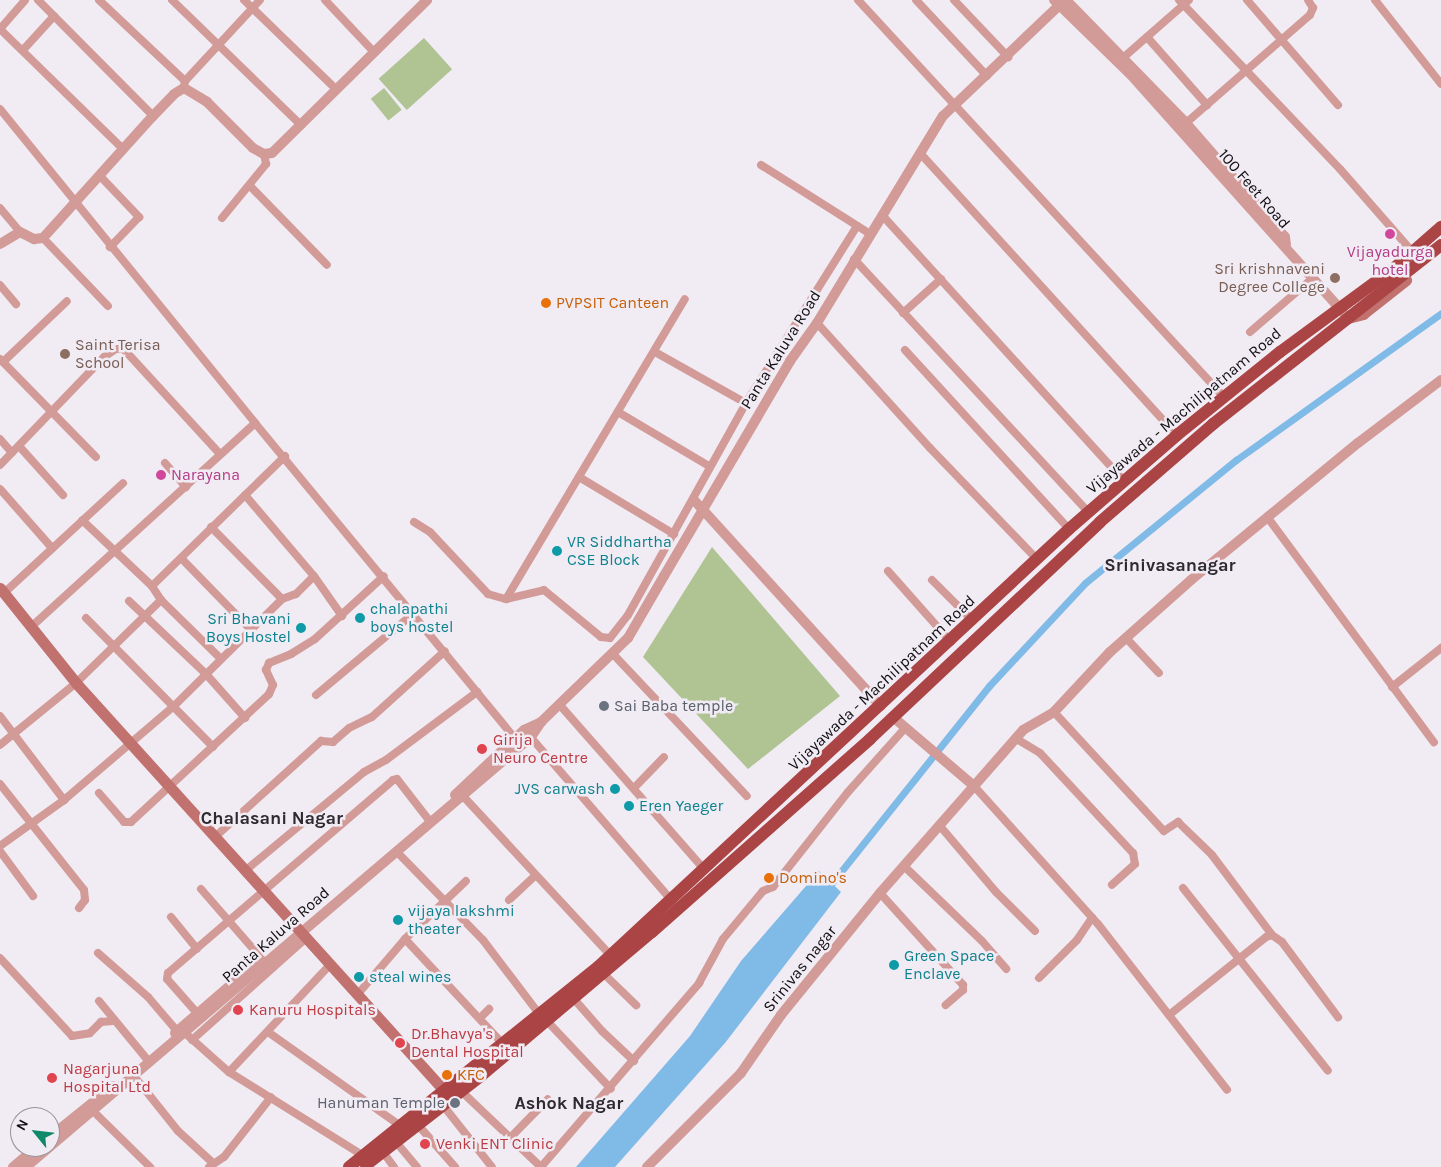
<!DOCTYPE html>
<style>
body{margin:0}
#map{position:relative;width:1441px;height:1167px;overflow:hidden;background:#f1ebf4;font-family:Karla,sans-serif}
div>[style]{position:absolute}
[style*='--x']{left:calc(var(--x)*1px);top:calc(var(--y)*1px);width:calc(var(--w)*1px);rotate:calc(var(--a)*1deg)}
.green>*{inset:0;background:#afc393;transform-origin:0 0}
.water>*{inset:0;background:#80bae6}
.canal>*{height:7px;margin:-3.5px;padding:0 3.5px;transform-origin:3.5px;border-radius:3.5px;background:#80bae6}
.minor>*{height:8px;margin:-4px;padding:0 4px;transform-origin:4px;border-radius:4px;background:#d29b98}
.tertiary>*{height:10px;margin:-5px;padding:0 5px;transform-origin:5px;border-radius:5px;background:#d29b98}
.secondary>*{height:11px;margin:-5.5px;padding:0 5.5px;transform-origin:5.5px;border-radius:5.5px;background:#c1726f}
.trunk>*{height:12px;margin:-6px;padding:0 6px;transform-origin:6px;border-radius:6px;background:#ab4444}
.tertiary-bridge>*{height:10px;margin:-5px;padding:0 5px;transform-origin:5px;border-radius:5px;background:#d29b98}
.dots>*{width:14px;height:14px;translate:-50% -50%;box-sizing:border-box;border:2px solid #f1ebf4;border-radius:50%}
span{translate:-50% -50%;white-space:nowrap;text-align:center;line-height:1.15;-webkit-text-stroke:5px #f1ebf4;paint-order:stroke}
.street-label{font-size:16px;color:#100e11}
.hotel-label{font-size:16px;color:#b23c85}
.left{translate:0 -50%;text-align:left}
.education-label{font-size:16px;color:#785e54}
.right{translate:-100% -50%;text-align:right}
.food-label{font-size:16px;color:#c56008}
.culture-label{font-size:16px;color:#0d838f}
.worship-label{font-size:16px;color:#5b616d}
.health-label{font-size:16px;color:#be3a42}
.neighbourhood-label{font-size:18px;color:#2e2a30;font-weight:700}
.north{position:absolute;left:10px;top:1107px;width:50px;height:50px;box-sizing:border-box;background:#f1ebf4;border:1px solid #979399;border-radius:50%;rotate:299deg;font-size:14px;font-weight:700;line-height:20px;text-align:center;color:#100e11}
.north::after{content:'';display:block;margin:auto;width:18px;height:22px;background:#10896b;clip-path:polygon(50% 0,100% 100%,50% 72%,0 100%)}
</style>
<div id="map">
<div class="green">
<i style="left:424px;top:38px;width:42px;height:61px;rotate:48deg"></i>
<i style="left:384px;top:88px;width:28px;height:17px;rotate:51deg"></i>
<i style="clip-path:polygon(712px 547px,840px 696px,748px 769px,643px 657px)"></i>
</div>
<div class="water">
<i style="clip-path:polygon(819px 871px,841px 892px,725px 1043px,615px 1167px,576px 1167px,690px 1036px,741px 961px)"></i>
</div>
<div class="canal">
<i style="--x:827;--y:889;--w:260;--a:-51.4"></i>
<i style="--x:989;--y:686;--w:141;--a:-47"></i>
<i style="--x:1085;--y:583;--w:195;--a:-39.2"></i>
<i style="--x:1236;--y:460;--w:252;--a:-35.6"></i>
</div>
<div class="minor">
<i style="--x:38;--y:0;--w:163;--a:45.2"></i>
<i style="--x:99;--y:0;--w:118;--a:43.3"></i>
<i style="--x:172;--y:0;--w:180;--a:44.1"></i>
<i style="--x:244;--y:0;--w:128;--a:44.1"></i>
<i style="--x:325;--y:0;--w:71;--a:46.7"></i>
<i style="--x:858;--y:0;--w:539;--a:47.33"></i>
<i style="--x:916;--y:0;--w:104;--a:46.9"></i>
<i style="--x:954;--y:0;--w:79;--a:46.5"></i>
<i style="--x:1179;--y:0;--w:233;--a:46.4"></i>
<i style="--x:1340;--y:169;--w:108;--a:48.8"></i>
<i style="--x:1247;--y:0;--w:139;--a:49.1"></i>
<i style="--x:1375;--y:0;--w:107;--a:51.8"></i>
<i style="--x:0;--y:29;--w:172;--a:44.3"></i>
<i style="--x:0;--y:29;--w:38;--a:-49"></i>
<i style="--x:1147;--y:37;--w:91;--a:48.6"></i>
<i style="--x:23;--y:50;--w:46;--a:-47.6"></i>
<i style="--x:1124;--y:57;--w:86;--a:-41.2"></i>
<i style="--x:184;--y:86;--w:5;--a:-79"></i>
<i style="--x:185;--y:81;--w:110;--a:-47.2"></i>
<i style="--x:0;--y:109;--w:405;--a:50.9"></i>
<i style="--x:1186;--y:123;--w:164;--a:-41.1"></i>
<i style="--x:1310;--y:15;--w:8;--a:-67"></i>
<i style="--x:1313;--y:8;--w:9;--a:-122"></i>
<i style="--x:920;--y:153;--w:382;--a:47.7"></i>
<i style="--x:761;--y:165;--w:129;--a:32.3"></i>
<i style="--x:100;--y:176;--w:57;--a:46.4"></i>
<i style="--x:139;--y:217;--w:42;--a:134"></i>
<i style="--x:250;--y:186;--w:110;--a:45.7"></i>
<i style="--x:0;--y:208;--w:31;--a:50"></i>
<i style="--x:882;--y:215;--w:360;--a:47.7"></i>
<i style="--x:222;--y:218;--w:70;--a:-50.8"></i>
<i style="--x:266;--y:164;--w:10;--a:-101"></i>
<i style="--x:43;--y:238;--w:94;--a:46.3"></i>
<i style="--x:854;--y:259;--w:345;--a:47.2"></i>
<i style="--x:0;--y:285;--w:25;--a:50"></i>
<i style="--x:903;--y:313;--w:51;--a:-41.8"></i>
<i style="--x:817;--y:323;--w:169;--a:47.9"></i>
<i style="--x:930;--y:448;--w:154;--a:46.1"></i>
<i style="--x:1250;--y:332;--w:84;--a:-40.7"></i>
<i style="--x:905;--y:350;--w:243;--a:47.5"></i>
<i style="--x:655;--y:352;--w:104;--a:29.3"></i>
<i style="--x:0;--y:359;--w:137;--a:45.6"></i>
<i style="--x:3;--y:362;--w:88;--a:-43.6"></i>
<i style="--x:618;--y:412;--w:106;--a:30.7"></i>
<i style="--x:0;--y:439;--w:18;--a:49"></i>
<i style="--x:19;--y:446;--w:66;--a:48.1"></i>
<i style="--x:165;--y:463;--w:32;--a:49"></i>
<i style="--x:0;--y:465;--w:150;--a:-46.1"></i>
<i style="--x:104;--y:357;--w:14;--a:-34"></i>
<i style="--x:116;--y:349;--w:7;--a:0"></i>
<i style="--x:123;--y:349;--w:11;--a:45"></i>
<i style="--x:131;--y:357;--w:132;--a:47.5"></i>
<i style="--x:579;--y:477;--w:111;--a:31"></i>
<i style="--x:0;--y:489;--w:79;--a:48.6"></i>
<i style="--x:245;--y:495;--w:106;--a:49.6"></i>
<i style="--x:314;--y:576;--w:49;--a:55"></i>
<i style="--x:1268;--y:518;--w:279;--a:53.5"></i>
<i style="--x:414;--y:522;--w:19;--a:32"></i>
<i style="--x:430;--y:532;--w:85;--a:46.9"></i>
<i style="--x:488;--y:594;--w:19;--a:16"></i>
<i style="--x:506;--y:599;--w:39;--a:-13"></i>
<i style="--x:544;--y:590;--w:74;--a:39.5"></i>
<i style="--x:601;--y:637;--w:9;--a:6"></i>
<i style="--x:610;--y:638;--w:29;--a:-52"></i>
<i style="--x:628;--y:615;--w:243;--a:-60.9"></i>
<i style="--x:746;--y:403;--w:209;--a:-57.9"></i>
<i style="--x:211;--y:527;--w:101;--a:45.4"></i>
<i style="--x:282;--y:599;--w:15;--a:-20"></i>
<i style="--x:296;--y:594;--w:25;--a:-45"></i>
<i style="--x:181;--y:558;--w:98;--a:45.8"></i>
<i style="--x:888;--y:571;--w:95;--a:48.4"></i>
<i style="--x:932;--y:580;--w:58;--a:45"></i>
<i style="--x:152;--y:586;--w:186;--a:-44.3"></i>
<i style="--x:4;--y:593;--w:162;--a:-42.7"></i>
<i style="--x:506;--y:599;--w:349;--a:-59.2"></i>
<i style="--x:161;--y:600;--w:84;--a:44.5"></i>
<i style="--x:129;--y:601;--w:106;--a:43.5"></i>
<i style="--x:206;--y:674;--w:59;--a:48.4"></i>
<i style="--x:86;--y:618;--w:181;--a:45.4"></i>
<i style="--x:31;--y:627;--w:303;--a:-42.3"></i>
<i style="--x:255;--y:423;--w:413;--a:50.5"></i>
<i style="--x:1126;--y:638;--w:48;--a:46.7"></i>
<i style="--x:613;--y:654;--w:195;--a:46.7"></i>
<i style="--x:1392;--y:687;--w:63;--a:-38.5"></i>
<i style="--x:316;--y:695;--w:128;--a:-39.9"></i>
<i style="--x:559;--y:704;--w:221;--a:48.7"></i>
<i style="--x:1054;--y:712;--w:162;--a:47.3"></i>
<i style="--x:1164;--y:831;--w:17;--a:-33"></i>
<i style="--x:1178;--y:822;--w:47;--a:44.1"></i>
<i style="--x:1212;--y:855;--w:100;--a:53.1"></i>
<i style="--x:0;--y:716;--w:106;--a:52.7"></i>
<i style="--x:528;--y:734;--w:221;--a:49.2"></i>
<i style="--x:1015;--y:738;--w:29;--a:31"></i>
<i style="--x:1040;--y:753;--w:137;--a:47.1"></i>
<i style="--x:1133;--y:853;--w:11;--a:80"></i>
<i style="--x:1135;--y:864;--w:31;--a:138"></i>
<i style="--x:0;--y:745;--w:98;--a:-39.2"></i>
<i style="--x:76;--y:683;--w:119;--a:-44.3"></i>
<i style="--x:161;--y:600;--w:17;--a:-123"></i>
<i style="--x:152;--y:586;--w:96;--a:-136.7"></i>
<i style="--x:0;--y:784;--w:135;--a:51.6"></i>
<i style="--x:84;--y:890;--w:10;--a:84"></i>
<i style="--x:85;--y:900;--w:10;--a:127"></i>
<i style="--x:974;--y:786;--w:186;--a:48.1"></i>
<i style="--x:1098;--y:924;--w:210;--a:52.1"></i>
<i style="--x:634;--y:788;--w:43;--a:-45.9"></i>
<i style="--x:99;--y:793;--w:38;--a:49"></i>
<i style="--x:124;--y:822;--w:7;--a:0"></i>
<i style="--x:131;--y:822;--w:188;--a:-42.8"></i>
<i style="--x:269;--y:694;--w:10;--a:-66"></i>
<i style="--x:273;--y:685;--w:17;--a:-115"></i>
<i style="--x:266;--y:670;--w:8;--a:-67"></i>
<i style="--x:269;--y:663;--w:24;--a:-22"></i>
<i style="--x:291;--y:654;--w:28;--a:-32"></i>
<i style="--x:315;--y:639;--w:93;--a:-42.4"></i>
<i style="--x:463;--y:796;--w:217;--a:47.2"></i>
<i style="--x:940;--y:826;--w:87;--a:49.7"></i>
<i style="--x:996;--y:892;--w:55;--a:45"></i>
<i style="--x:216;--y:836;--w:142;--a:-42.1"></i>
<i style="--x:321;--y:741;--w:12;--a:5"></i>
<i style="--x:333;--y:742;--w:21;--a:-41"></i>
<i style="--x:349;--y:728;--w:25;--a:-26"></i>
<i style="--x:372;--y:717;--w:98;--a:-42.1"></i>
<i style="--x:0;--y:846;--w:79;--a:-35.7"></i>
<i style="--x:64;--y:800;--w:145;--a:-40.5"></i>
<i style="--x:174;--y:706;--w:152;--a:-44.7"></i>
<i style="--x:0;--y:851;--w:56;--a:53.7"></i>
<i style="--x:397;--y:852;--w:123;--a:45.7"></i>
<i style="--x:483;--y:940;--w:94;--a:52.8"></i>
<i style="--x:905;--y:867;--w:107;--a:43.9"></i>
<i style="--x:982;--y:941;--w:37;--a:49"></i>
<i style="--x:246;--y:870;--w:153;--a:-39.7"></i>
<i style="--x:364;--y:772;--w:25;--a:-29"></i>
<i style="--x:386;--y:760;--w:114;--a:-36.8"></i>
<i style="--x:1183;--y:888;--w:233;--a:51.6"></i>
<i style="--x:201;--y:889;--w:91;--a:49"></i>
<i style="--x:880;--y:893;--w:124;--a:47.9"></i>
<i style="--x:963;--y:985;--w:5;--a:90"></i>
<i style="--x:963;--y:990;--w:23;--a:139"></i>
<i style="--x:509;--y:900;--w:35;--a:-43"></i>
<i style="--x:171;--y:917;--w:41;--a:50.9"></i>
<i style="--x:405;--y:939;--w:144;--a:47"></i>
<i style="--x:98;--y:953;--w:67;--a:41.3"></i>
<i style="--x:148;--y:997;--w:45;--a:49.5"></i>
<i style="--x:0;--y:958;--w:106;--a:47.3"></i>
<i style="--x:72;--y:1036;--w:18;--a:-9"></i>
<i style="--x:90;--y:1033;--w:16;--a:-45"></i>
<i style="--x:101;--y:1022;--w:12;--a:-5"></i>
<i style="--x:604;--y:974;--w:45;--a:44.1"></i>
<i style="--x:1039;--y:978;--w:54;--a:-45"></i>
<i style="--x:1077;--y:940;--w:27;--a:-56"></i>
<i style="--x:357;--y:995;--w:74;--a:-49.4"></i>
<i style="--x:405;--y:939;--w:84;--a:-43.6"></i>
<i style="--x:574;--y:999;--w:43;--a:48.8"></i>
<i style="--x:602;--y:1031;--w:44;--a:43.2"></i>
<i style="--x:99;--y:1001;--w:74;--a:50.5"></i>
<i style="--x:197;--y:1013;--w:45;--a:-131.4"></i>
<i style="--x:167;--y:979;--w:6;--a:-81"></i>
<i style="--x:168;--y:973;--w:296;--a:-40.6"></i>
<i style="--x:393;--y:780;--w:4;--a:-14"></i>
<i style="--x:397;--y:779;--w:51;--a:52.2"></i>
<i style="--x:1169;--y:1015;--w:124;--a:-38.8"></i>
<i style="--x:1266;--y:937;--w:6;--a:-18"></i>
<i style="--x:1272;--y:935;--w:12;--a:35"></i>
<i style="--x:1282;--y:942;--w:94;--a:53.3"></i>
<i style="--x:480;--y:1018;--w:13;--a:-45"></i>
<i style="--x:547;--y:1021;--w:93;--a:46.7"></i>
<i style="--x:268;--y:1032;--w:163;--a:35.3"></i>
<i style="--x:185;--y:1033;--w:59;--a:41.6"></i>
<i style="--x:229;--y:1072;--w:159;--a:31.9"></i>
<i style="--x:192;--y:1040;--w:152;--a:-41.8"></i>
<i style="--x:229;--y:1072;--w:147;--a:-46.7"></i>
<i style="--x:134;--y:1076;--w:70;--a:51.3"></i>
<i style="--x:178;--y:1131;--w:47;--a:42.4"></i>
<i style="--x:459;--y:1089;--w:113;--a:43.6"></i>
<i style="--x:442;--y:1104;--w:80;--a:51.6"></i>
<i style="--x:89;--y:1107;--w:86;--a:44.5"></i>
<i style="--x:418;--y:1125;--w:56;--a:48.6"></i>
<i style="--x:510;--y:1138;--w:54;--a:-45.7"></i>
<i style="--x:396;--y:1142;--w:33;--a:50"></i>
<i style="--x:383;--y:1152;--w:19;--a:54"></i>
<i style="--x:209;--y:1167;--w:18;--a:-34"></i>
<i style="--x:224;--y:1157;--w:76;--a:-51.9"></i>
<i style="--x:541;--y:1167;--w:243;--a:-49.3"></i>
<i style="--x:699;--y:983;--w:50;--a:-61.4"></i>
<i style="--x:723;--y:939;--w:62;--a:-50.2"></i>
<i style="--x:763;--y:891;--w:11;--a:-22"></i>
<i style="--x:773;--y:887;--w:121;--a:-51.7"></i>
<i style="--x:848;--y:792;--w:86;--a:-48.3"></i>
</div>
<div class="tertiary">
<i style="--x:1054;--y:0;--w:107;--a:44.2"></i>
<i style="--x:1131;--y:75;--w:318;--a:48.2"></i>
<i style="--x:1066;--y:0;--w:172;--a:45.7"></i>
<i style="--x:1186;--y:123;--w:151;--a:49"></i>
<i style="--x:1285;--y:237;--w:8;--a:83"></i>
<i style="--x:0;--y:244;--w:23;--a:-31"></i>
<i style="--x:20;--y:232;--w:16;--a:27"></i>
<i style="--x:34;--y:239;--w:9;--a:-6"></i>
<i style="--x:43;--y:238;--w:164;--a:-48"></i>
<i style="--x:153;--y:116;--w:30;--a:-46"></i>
<i style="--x:174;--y:94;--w:12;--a:-31"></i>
<i style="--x:184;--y:88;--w:27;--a:31"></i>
<i style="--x:207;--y:102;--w:65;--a:45"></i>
<i style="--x:253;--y:148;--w:13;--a:29"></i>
<i style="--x:264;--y:154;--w:8;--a:-7"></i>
<i style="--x:272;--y:153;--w:218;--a:-44.6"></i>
<i style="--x:790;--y:361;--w:47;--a:-54.6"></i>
<i style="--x:817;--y:323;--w:242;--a:-58.7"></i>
<i style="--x:943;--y:116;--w:168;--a:-43.6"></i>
<i style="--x:694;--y:500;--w:278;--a:47.8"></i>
<i style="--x:893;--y:717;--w:106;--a:40.4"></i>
<i style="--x:455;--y:795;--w:95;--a:-43.3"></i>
<i style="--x:524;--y:730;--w:19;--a:-25"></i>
<i style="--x:175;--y:1033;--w:106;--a:-40.8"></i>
<i style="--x:50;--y:1137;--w:81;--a:-39"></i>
<i style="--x:13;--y:1167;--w:31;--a:-40"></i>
<i style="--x:26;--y:1167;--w:663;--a:-40.41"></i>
<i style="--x:531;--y:737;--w:18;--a:-56"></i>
<i style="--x:541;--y:722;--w:121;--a:-44"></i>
<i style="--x:628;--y:638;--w:72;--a:-59.9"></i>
<i style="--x:647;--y:1167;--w:133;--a:-45"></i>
<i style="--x:741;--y:1073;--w:70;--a:-55.4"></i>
<i style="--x:781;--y:1015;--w:157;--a:-50.9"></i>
<i style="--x:880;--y:893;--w:217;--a:-48.7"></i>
<i style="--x:1023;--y:730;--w:36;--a:-30"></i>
<i style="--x:1054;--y:712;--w:82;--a:-47"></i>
<i style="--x:1110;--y:652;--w:108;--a:-41.6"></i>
<i style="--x:1191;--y:580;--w:216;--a:-39.4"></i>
<i style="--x:1358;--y:443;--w:104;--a:-37.2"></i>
</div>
<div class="secondary">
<i style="--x:1348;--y:318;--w:16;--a:-15"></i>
<i style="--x:1363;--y:314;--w:55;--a:-38.3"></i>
<i style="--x:0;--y:588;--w:122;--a:51.3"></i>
<i style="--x:76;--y:683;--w:558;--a:47.91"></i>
</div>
<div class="trunk">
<i style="--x:366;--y:1165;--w:147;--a:-37.8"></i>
<i style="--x:482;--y:1075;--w:222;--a:-40.1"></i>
<i style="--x:652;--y:932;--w:291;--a:-41.5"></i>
<i style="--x:870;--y:739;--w:316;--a:-43.3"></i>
<i style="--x:1100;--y:522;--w:150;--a:-40.9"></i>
<i style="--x:1213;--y:424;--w:290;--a:-38.1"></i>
<i style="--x:349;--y:1167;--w:319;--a:-38.8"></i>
<i style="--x:598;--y:967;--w:643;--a:-42.92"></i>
<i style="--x:1069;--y:529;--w:143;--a:-41"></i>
<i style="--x:1177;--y:435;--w:132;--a:-38.9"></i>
<i style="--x:1280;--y:352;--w:140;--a:-36.3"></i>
<i style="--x:1393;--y:269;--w:64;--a:-41.2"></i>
</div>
<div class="tertiary-bridge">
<i style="--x:664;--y:576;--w:249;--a:-59.6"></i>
</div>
<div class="dots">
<i style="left:1390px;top:234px;background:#d1479c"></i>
<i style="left:1335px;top:278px;background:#8d6e63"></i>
<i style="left:546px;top:303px;background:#e8710a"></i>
<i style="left:65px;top:354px;background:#8d6e63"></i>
<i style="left:161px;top:475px;background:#d1479c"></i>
<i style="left:557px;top:551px;background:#0f9aa8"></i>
<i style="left:360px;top:618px;background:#0f9aa8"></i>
<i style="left:301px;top:628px;background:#0f9aa8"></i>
<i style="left:604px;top:706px;background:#6b7280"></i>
<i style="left:482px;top:749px;background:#e0444e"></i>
<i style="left:615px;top:789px;background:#0f9aa8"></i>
<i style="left:629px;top:806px;background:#0f9aa8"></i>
<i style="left:769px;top:878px;background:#e8710a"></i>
<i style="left:398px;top:920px;background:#0f9aa8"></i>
<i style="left:894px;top:965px;background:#0f9aa8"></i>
<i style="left:359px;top:977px;background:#0f9aa8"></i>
<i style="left:238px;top:1010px;background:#e0444e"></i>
<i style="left:400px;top:1043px;background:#e0444e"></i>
<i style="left:447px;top:1075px;background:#e8710a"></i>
<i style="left:52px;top:1078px;background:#e0444e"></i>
<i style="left:455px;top:1103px;background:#6b7280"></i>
<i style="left:425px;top:1144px;background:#e0444e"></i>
</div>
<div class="street-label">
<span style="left:1254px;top:189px;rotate:49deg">100 Feet Road</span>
<span style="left:781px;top:350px;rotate:-58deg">Panta Kaluva Road</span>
<span style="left:1184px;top:411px;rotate:-40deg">Vijayawada - Machilipatnam Road</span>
<span style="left:882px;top:683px;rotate:-43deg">Vijayawada - Machilipatnam Road</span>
<span style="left:276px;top:935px;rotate:-41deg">Panta Kaluva Road</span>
<span style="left:800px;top:969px;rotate:-51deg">Srinivas nagar</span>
</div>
<div class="hotel-label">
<span style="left:1390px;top:261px">Vijayadurga<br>hotel</span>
<span class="left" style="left:171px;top:475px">Narayana</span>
</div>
<div class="education-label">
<span class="right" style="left:1325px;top:278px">Sri krishnaveni<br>Degree College</span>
<span class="left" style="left:75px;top:354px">Saint Terisa<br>School</span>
</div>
<div class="food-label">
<span class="left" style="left:556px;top:303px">PVPSIT Canteen</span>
<span class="left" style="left:779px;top:878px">Domino's</span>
<span class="left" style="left:457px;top:1075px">KFC</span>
</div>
<div class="culture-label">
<span class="left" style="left:567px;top:551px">VR Siddhartha<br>CSE Block</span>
<span class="left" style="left:370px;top:618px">chalapathi<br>boys hostel</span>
<span class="right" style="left:291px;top:628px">Sri Bhavani<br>Boys Hostel</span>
<span class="right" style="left:605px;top:789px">JVS carwash</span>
<span class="left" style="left:639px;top:806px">Eren Yaeger</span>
<span class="left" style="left:408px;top:920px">vijaya lakshmi<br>theater</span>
<span class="left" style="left:904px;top:965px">Green Space<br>Enclave</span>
<span class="left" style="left:369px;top:977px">steal wines</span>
</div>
<div class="worship-label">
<span class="left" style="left:614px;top:706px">Sai Baba temple</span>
<span class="right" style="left:445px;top:1103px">Hanuman Temple</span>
</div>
<div class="health-label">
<span class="left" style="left:493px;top:749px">Girija<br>Neuro Centre</span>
<span class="left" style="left:249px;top:1010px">Kanuru Hospitals</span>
<span class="left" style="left:411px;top:1043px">Dr.Bhavya's<br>Dental Hospital</span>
<span class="left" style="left:63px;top:1078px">Nagarjuna<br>Hospital Ltd</span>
<span class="left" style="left:436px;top:1144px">Venki ENT Clinic</span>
</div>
<div class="neighbourhood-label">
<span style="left:1170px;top:565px">Srinivasanagar</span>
<span style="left:272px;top:818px">Chalasani Nagar</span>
<span style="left:569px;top:1103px">Ashok Nagar</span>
</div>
<div class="north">N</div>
</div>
